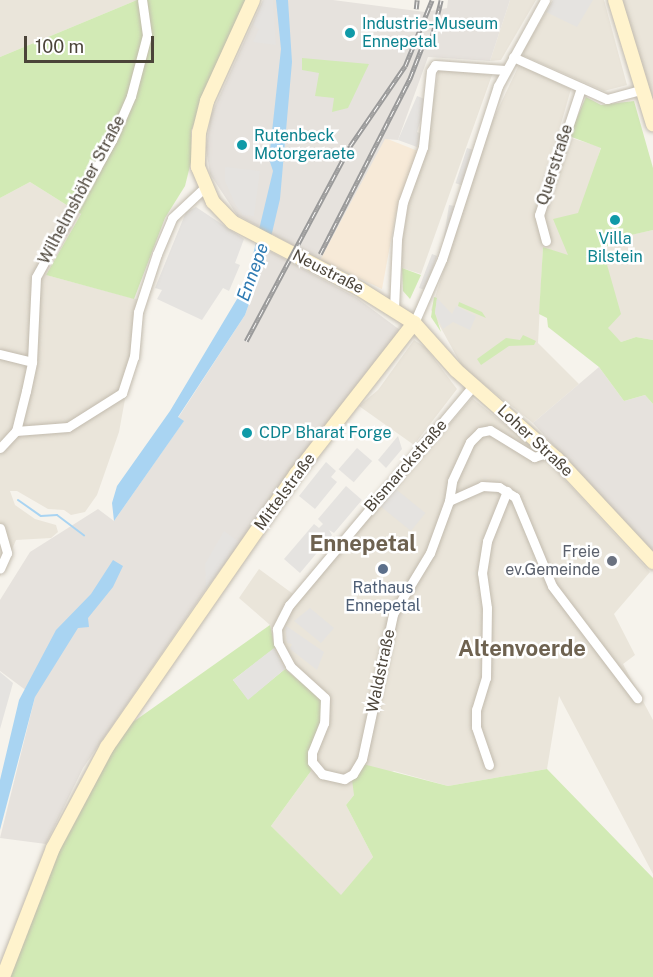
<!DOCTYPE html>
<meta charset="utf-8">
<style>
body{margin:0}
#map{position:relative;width:653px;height:977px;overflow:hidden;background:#f6f3ec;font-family:"Public Sans",sans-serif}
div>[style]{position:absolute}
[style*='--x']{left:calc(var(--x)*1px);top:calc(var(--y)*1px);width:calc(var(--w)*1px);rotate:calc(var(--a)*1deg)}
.residential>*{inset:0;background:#eae5da}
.commercial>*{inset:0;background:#f7ead8}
.industrial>*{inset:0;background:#e6e2dd}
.green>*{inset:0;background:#d2eab5}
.parking>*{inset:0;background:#e5e3e0;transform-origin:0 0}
.water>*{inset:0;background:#a9d4f2}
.stream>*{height:2px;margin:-1px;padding:0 1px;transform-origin:1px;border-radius:1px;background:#a9d4f2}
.roads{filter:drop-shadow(0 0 2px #c2bbae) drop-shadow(0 0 2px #c2bbae)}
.street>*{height:9px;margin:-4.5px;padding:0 4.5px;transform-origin:4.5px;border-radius:4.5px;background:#fff}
.secondary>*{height:14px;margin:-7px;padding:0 7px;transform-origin:7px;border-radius:7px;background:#fff3cd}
.rail>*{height:4.5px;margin-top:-2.25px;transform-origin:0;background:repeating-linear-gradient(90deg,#fff 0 7px,#9a9a9a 0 14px);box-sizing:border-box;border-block:2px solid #9a9a9a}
.dots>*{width:16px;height:16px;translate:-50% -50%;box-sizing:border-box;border:3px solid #fff;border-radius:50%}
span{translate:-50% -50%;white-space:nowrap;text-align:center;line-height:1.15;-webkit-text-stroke:5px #fff;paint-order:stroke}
.culture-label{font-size:16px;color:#0d838f}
.left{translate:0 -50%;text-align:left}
.street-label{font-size:16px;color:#4b4439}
.worship-label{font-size:16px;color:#5b616d}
.right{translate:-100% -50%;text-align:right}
.service-label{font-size:16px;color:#4e5e75}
.water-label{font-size:18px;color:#2e7ab2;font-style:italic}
.district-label{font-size:22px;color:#6e6250;font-weight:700}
.scale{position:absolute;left:24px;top:36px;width:130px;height:27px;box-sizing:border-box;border:3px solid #4b4439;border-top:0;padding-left:8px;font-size:18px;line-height:21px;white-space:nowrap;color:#4b4439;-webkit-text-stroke:4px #fff;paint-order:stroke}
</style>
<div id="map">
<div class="residential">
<i style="clip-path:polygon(0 0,137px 0,0 57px)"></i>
<i style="clip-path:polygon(510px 0,536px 0,501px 60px,490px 61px)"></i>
<i style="clip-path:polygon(553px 0,604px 0,627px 85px,604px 91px,524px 56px,523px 51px)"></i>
<i style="clip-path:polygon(622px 0,653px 0,653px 99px,627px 22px)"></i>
<i style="clip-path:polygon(519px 65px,571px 89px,558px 134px,601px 147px,568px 256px,543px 247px,538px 343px,579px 384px,533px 423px,463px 368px,431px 310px,490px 126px)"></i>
<i style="clip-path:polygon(439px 68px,492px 75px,421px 274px,402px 268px,402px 243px,409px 199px,425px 147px)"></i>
<i style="clip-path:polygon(30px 182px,81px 214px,46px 275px,143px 301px,119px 432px,97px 495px,85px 512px,71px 515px,64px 510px,48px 509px,17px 491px,10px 491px,15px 505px,35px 519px,56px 525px,58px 532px,51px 538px,16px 540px,0 577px,0 198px)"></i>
<i style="clip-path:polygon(653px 230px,653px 340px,636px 337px,621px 342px,607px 328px,608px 271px,602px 246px,631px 241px,630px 235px)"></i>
<i style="clip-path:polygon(414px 340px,426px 348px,457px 389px,414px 445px,359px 406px,378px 390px)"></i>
<i style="clip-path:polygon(472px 398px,539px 452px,650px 572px,614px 614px,635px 655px,623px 664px,653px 720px,653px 874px,559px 696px,547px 769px,448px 786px,394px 771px,354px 786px,354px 795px,346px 805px,373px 857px,341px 896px,271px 826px,311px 771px,308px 753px,314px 690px,285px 669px,274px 648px,270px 625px,239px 598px,259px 569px,300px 599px)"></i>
</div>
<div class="commercial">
<i style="clip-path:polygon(385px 138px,418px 151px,396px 213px,382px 289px,320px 260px)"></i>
</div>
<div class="industrial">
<i style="clip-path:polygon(263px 0,333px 0,425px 12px,447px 8px,448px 0,510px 0,490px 61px,428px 57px,398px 140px,385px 139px,320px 260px,237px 215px,210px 174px,206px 148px,211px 115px)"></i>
<i style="clip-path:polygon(268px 250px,357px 298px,400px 330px,206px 589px,83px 768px,46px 844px,0 838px,35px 697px,0 671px,0 600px,30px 552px,98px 509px,114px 521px,183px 422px,178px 418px,245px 315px)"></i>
<i style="clip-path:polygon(599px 367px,624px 401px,645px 395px,653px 404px,653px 554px,533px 423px)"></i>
</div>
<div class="green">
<i style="clip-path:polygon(137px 0,246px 0,191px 131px,192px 158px,185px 186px,165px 218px,134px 299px,46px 275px,81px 214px,30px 182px,0 198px,0 57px)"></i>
<i style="clip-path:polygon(302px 58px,369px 64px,348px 108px,332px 112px,334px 98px,315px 96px,319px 73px,302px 70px)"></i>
<i style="clip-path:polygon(586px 97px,601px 105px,634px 101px,653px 168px,653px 230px,631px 235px,631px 241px,602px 247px,621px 314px,608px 328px,621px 342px,636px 337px,653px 340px,653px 404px,645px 395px,624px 401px,599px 367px,548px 327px,547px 318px,539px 314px,543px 247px,568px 255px,553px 219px,578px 213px,601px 148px,569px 136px)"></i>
<i style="clip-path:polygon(402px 268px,421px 275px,410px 299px,403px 291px)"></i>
<i style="clip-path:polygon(434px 297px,437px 298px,435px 313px,441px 332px,431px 317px)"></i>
<i style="clip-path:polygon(459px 302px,482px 312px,486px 318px,458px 306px)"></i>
<i style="clip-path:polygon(523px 335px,536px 341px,534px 345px,509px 346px,481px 365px,477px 359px,506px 338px,520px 340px)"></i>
<i style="clip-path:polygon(270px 625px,275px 648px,233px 680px,248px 699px,285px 669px,322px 700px,323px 714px,308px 753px,311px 771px,271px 826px,341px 895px,373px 857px,346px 805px,354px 795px,352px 780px,363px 764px,448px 786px,547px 769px,653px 878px,653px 977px,9px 977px,58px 849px,92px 782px,126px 727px)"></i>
</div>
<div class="parking">
<i style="clip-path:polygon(263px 0,273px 0,276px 45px,253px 42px,259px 29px,253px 25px)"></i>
<i style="clip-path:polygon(553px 0,593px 0,577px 27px,546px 12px)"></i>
<i style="clip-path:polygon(417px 96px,427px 100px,417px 132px,422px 134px,417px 147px,398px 140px)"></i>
<i style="left:467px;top:148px;width:6px;height:37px;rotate:18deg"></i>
<i style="clip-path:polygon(225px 167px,260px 171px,254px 216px,243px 215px,236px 206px,225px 181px)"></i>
<i style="left:449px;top:205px;width:6px;height:45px;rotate:9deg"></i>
<i style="clip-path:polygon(196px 207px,244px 239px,235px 263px,240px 265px,229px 291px,223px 288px,202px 320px,157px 299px,162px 290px,155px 288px,186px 212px)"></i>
<i style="clip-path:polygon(432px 254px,437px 256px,425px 290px,419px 288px)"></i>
<i style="clip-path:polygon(437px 298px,452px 314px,456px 306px,476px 316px,470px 330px,453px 322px,443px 329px,435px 313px)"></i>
<i style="clip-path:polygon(398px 436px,402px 449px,386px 468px,378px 460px)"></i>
<i style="left:357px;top:448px;width:20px;height:28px;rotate:41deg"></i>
<i style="clip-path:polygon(326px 462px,336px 471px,331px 477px,337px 482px,315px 509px,299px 496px)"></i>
<i style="clip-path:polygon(346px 486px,362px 500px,334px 533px,329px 530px,332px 535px,300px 573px,284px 559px,314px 524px,319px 528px,323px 524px,318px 519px)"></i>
<i style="left:392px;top:486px;width:43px;height:23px;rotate:39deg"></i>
<i style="clip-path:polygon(224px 531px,239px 542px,206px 589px,205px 564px)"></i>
<i style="clip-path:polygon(310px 608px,334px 628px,321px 643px,294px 621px)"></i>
<i style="clip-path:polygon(285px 625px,324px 652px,317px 670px,290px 649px,292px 644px,287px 643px)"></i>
<i style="clip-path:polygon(274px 648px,285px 669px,248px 700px,233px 680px)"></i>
<i style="clip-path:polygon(0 672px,13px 683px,0 729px)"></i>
</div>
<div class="water">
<i style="clip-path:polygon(276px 0,288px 0,292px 62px,280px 199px,268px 250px,245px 315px,178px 417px,184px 421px,114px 521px,112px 503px,117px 486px,170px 411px,246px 284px,273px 171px,269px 159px,281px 49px)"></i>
<i style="clip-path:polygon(113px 560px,123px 566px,113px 587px,88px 618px,89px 627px,78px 628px,35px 697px,0 830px,0 780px,19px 700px,56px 630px,91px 594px)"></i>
</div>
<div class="stream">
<i style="--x:18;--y:500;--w:28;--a:35"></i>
<i style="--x:41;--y:516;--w:16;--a:-4"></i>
<i style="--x:57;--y:515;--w:34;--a:37"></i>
</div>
<div class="roads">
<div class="street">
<i style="--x:513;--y:57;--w:103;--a:24.1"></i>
<i style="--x:607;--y:99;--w:35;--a:-15"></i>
<i style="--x:546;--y:241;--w:27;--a:-105"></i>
<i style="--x:539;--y:215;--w:134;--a:-71.7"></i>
<i style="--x:394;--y:309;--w:70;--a:-87.5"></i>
<i style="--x:397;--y:239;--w:37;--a:-81"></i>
<i style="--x:403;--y:202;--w:59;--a:-70"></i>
<i style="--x:423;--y:147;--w:76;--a:-84"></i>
<i style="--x:431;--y:71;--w:7;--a:-56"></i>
<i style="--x:435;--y:65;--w:70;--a:4.1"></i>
<i style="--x:414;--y:323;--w:70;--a:-66.4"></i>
<i style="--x:442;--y:259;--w:182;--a:-72.1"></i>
<i style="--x:498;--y:86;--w:98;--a:-61.3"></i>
<i style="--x:0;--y:354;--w:33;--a:14"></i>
<i style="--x:473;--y:386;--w:286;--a:130"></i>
<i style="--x:289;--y:605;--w:27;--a:117"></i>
<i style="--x:277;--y:629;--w:14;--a:86"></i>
<i style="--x:278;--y:643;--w:26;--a:62"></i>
<i style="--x:290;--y:666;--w:47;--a:42.4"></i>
<i style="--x:325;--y:698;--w:25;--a:92"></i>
<i style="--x:324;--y:723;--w:32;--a:112"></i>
<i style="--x:312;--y:753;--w:9;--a:90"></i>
<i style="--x:312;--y:762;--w:16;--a:50"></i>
<i style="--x:322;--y:774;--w:23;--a:13"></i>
<i style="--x:344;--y:779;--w:10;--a:-29"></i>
<i style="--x:353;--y:774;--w:17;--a:-59"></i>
<i style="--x:362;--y:759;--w:148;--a:-77.9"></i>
<i style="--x:393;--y:614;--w:71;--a:-58.8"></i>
<i style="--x:430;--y:553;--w:55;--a:-69.9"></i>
<i style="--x:449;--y:501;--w:20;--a:-81"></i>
<i style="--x:452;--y:481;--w:43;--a:-65.2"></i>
<i style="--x:470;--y:442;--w:14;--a:-45"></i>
<i style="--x:480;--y:432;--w:10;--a:-11"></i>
<i style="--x:490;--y:430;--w:52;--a:31.5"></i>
<i style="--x:534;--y:457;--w:17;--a:-17"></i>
<i style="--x:16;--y:431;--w:52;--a:-4.4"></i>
<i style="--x:68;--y:427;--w:64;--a:-32.2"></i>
<i style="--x:122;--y:393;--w:38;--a:-72"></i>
<i style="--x:134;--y:357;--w:45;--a:-84.9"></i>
<i style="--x:138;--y:312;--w:61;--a:-71.9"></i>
<i style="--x:157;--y:254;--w:39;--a:-67"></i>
<i style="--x:172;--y:218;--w:45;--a:-43.2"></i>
<i style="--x:0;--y:448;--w:23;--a:-47"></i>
<i style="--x:16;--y:431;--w:41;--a:-76"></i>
<i style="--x:26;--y:391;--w:30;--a:-78"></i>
<i style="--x:32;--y:362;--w:85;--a:-87.3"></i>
<i style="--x:36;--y:277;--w:157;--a:-61"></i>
<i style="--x:112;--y:140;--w:48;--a:-66.6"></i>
<i style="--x:131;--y:96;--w:63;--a:-75.3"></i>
<i style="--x:147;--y:35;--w:35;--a:-98"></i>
<i style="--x:449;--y:501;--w:36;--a:-24"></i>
<i style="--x:482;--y:486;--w:17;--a:3"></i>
<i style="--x:499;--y:487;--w:19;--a:32"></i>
<i style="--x:515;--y:497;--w:96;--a:67.4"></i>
<i style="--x:552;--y:586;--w:141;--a:52.8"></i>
<i style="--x:0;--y:528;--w:26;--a:74"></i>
<i style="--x:7;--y:553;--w:17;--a:114"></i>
<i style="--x:489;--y:765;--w:40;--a:-108.9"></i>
<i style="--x:476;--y:727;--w:17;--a:-90"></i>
<i style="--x:476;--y:710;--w:34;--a:-73"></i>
<i style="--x:486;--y:678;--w:70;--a:-89.2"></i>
<i style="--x:487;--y:608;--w:35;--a:-98"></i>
<i style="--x:482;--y:573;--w:32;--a:-81"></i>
<i style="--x:487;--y:541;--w:54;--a:-68.2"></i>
</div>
<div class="secondary">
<i style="--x:253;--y:0;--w:111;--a:114.5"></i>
<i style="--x:207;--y:101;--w:32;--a:104"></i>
<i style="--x:199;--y:132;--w:35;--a:92"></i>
<i style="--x:198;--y:167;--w:38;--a:67"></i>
<i style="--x:213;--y:202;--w:28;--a:46"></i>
<i style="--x:232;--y:222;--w:144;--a:27.6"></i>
<i style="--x:360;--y:289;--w:64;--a:32.2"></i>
<i style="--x:414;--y:323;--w:63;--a:48.2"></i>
<i style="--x:456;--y:370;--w:135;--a:41.4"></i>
<i style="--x:557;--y:459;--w:141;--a:47"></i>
<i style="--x:615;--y:0;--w:130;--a:73"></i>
<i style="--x:3;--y:977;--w:138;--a:-68.8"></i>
<i style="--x:53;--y:848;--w:115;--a:-61.9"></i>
<i style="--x:107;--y:747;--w:332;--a:-55.3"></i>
<i style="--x:296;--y:474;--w:192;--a:-52"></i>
</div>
</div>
<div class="rail">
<i style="--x:416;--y:9;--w:9;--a:-84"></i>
<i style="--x:430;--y:45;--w:46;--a:-76.3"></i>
<i style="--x:320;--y:254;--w:198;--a:-62.9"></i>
<i style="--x:410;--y:78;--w:36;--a:-69"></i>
<i style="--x:246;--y:341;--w:221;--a:-61.9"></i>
<i style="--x:350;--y:146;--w:97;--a:-55.5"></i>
<i style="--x:405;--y:66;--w:71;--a:-67.8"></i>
</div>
<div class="dots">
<i style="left:350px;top:33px;background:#0f9aa8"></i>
<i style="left:242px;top:145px;background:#0f9aa8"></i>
<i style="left:615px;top:220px;background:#0f9aa8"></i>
<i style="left:247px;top:433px;background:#0f9aa8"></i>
<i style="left:612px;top:561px;background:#6b7280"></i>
<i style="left:383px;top:569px;background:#5c6f8a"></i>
</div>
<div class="culture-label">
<span class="left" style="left:362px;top:33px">Industrie-Museum<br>Ennepetal</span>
<span class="left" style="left:254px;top:145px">Rutenbeck<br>Motorgeraete</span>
<span style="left:615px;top:248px">Villa<br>Bilstein</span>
<span class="left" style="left:259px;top:433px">CDP Bharat Forge</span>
</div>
<div class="street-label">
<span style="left:555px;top:165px;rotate:-72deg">Querstraße</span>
<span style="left:82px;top:190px;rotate:-62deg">Wilhelmshöher Straße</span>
<span style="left:328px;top:272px;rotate:27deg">Neustraße</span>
<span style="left:535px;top:441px;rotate:43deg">Loher Straße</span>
<span style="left:406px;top:466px;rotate:-49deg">Bismarckstraße</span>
<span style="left:285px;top:492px;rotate:-54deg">Mittelstraße</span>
<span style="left:381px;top:671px;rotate:-78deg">Waldstraße</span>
</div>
<div class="worship-label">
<span class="right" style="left:600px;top:561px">Freie<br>ev.Gemeinde</span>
</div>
<div class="service-label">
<span style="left:383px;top:597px">Rathaus<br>Ennepetal</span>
</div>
<div class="water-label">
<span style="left:253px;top:272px;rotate:-70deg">Ennepe</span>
</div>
<div class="district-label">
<span style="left:363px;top:544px">Ennepetal</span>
<span style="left:522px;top:649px">Altenvoerde</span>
</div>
<div class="scale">100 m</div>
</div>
